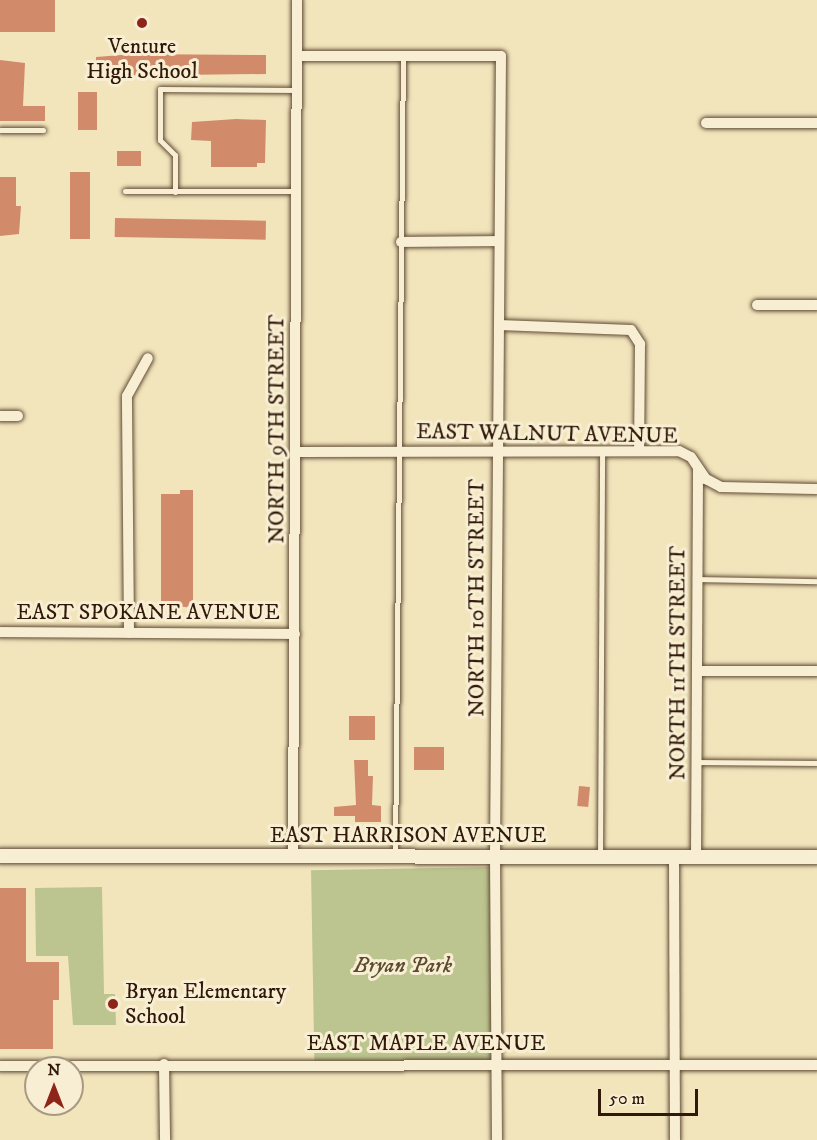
<!DOCTYPE html>
<style>
body{margin:0}
#map{position:relative;width:817px;height:1140px;overflow:hidden;background:#f2e5bc;font-family:"IM FELL DW Pica",serif}
div>[style]{position:absolute}
[style*='--x']{left:calc(var(--x)*1px);top:calc(var(--y)*1px);width:calc(var(--w)*1px);rotate:calc(var(--a)*1deg)}
.green>*{inset:0;background:#bcc48f;transform-origin:0 0}
.building>*{inset:0;background:#d28b6a;transform-origin:0 0}
.roads{filter:drop-shadow(0 0 2px #614c36) drop-shadow(0 0 2px #614c36)}
.service>*{height:5px;margin:-2.5px;padding:0 2.5px;transform-origin:2.5px;border-radius:2.5px;background:#f7eed3}
.minor>*{height:10px;margin:-5px;padding:0 5px;transform-origin:5px;border-radius:5px;background:#f7eed3}
.tertiary>*{height:14px;margin:-7px;padding:0 7px;transform-origin:7px;border-radius:7px;background:#f7eed3}
.dots>*{width:16px;height:16px;translate:-50% -50%;box-sizing:border-box;border:3px solid #f7eed3;border-radius:50%}
span{translate:-50% -50%;white-space:nowrap;text-align:center;line-height:1.15;-webkit-text-stroke:6px #f7eed3;paint-order:stroke}
.poi-label{font-size:22px;color:#311909}
.left{translate:0 -50%;text-align:left}
.street-label{font-size:22px;color:#311909}
.park-label{font-size:22px;color:#5b4c31;font-style:italic}
.north{position:absolute;left:24px;top:1056px;width:60px;height:60px;box-sizing:border-box;background:#f7eed3;border:2px solid #a89982;border-radius:50%;rotate:0deg;font-size:16px;font-weight:700;line-height:24px;text-align:center;color:#311909}
.north::after{content:'';display:block;margin:auto;width:21px;height:27px;background:#8f2418;clip-path:polygon(50% 0,100% 100%,50% 72%,0 100%)}
.scale{position:absolute;left:598px;top:1089px;width:100px;height:27px;box-sizing:border-box;border:3px solid #311909;border-top:0;padding-left:8px;font-size:18px;line-height:21px;white-space:nowrap;color:#311909;-webkit-text-stroke:4px #f7eed3;paint-order:stroke}
</style>
<div id="map">
<div class="green">
<i style="left:493px;top:867px;width:196px;height:182px;rotate:89deg"></i>
<i style="clip-path:polygon(102px 887px,104px 994px,115px 994px,116px 1025px,73px 1025px,68px 956px,36px 956px,35px 888px)"></i>
</div>
<div class="building">
<i style="left:0;top:0;width:55px;height:32px"></i>
<i style="clip-path:polygon(134px 54px,266px 55px,266px 74px,96px 76px,96px 57px)"></i>
<i style="clip-path:polygon(0 60px,25px 63px,23px 106px,45px 106px,45px 121px,0 121px)"></i>
<i style="left:78px;top:92px;width:19px;height:38px"></i>
<i style="clip-path:polygon(236px 119px,266px 120px,265px 163px,257px 163px,257px 167px,211px 167px,211px 141px,191px 140px,192px 122px)"></i>
<i style="left:117px;top:151px;width:24px;height:15px"></i>
<i style="left:70px;top:172px;width:20px;height:67px"></i>
<i style="clip-path:polygon(0 177px,16px 177px,16px 206px,21px 206px,19px 234px,0 236px)"></i>
<i style="left:115px;top:218px;width:151px;height:19px;rotate:1deg"></i>
<i style="clip-path:polygon(180px 490px,193px 490px,193px 608px,161px 604px,161px 494px,180px 494px)"></i>
<i style="left:349px;top:716px;width:26px;height:24px"></i>
<i style="left:414px;top:747px;width:30px;height:23px"></i>
<i style="clip-path:polygon(354px 760px,368px 760px,368px 776px,373px 776px,372px 805px,381px 806px,381px 822px,355px 822px,355px 816px,334px 816px,334px 807px,356px 805px)"></i>
<i style="left:579px;top:786px;width:11px;height:20px;rotate:5deg"></i>
<i style="clip-path:polygon(0 888px,26px 888px,26px 962px,59px 962px,59px 1000px,53px 1000px,53px 1049px,0 1049px)"></i>
</div>
<div class="roads">
<div class="service">
<i style="--x:0;--y:130;--w:43;--a:0"></i>
<i style="--x:125;--y:191;--w:171;--a:0"></i>
<i style="--x:175;--y:192;--w:37;--a:-90"></i>
<i style="--x:175;--y:155;--w:21;--a:-135"></i>
<i style="--x:160;--y:140;--w:51;--a:-90"></i>
<i style="--x:160;--y:89;--w:137;--a:0.4"></i>
<i style="--x:697;--y:579;--w:120;--a:1"></i>
<i style="--x:697;--y:762;--w:120;--a:0.5"></i>
<i style="--x:600;--y:855;--w:404;--a:-89.7"></i>
<i style="--x:395;--y:856;--w:799;--a:-89.43"></i>
</div>
<div class="minor">
<i style="--x:297;--y:56;--w:204;--a:0"></i>
<i style="--x:501;--y:56;--w:801;--a:90.43"></i>
<i style="--x:495;--y:857;--w:283;--a:89.6"></i>
<i style="--x:706;--y:123;--w:111;--a:0"></i>
<i style="--x:401;--y:242;--w:98;--a:-0.6"></i>
<i style="--x:757;--y:305;--w:60;--a:0"></i>
<i style="--x:499;--y:325;--w:132;--a:2.2"></i>
<i style="--x:631;--y:330;--w:17;--a:57"></i>
<i style="--x:640;--y:344;--w:107;--a:90.5"></i>
<i style="--x:0;--y:416;--w:18;--a:0"></i>
<i style="--x:297;--y:452;--w:382;--a:-0.1"></i>
<i style="--x:679;--y:451;--w:13;--a:27"></i>
<i style="--x:691;--y:457;--w:27;--a:56"></i>
<i style="--x:706;--y:479;--w:17;--a:28"></i>
<i style="--x:721;--y:487;--w:96;--a:1.2"></i>
<i style="--x:0;--y:632;--w:295;--a:0.4"></i>
<i style="--x:129;--y:633;--w:237;--a:-90.5"></i>
<i style="--x:127;--y:396;--w:43;--a:-61.1"></i>
<i style="--x:697;--y:671;--w:120;--a:0"></i>
<i style="--x:293;--y:857;--w:857;--a:-89.73"></i>
<i style="--x:674;--y:857;--w:283;--a:89.8"></i>
<i style="--x:696;--y:857;--w:388;--a:-89.7"></i>
<i style="--x:164;--y:1064;--w:76;--a:89.2"></i>
<i style="--x:0;--y:1066;--w:817;--a:-0.07"></i>
</div>
<div class="tertiary">
<i style="--x:0;--y:856;--w:817;--a:0.07"></i>
</div>
</div>
<div class="dots">
<i style="left:142px;top:23px;background:#8f2418"></i>
<i style="left:113px;top:1004px;background:#8f2418"></i>
</div>
<div class="poi-label">
<span style="left:142px;top:59px">Venture<br>High School</span>
<span class="left" style="left:125px;top:1004px">Bryan Elementary<br>School</span>
</div>
<div class="street-label">
<span style="left:277px;top:429px;rotate:-90deg">NORTH 9TH STREET</span>
<span style="left:547px;top:434px;rotate:1deg">EAST WALNUT AVENUE</span>
<span style="left:477px;top:598px;rotate:-90deg">NORTH 10TH STREET</span>
<span style="left:148px;top:613px">EAST SPOKANE AVENUE</span>
<span style="left:678px;top:663px;rotate:-90deg">NORTH 11TH STREET</span>
<span style="left:408px;top:836px">EAST HARRISON AVENUE</span>
<span style="left:426px;top:1044px">EAST MAPLE AVENUE</span>
</div>
<div class="park-label">
<span style="left:403px;top:966px">Bryan Park</span>
</div>
<div class="north">N</div>
<div class="scale">50 m</div>
</div>
